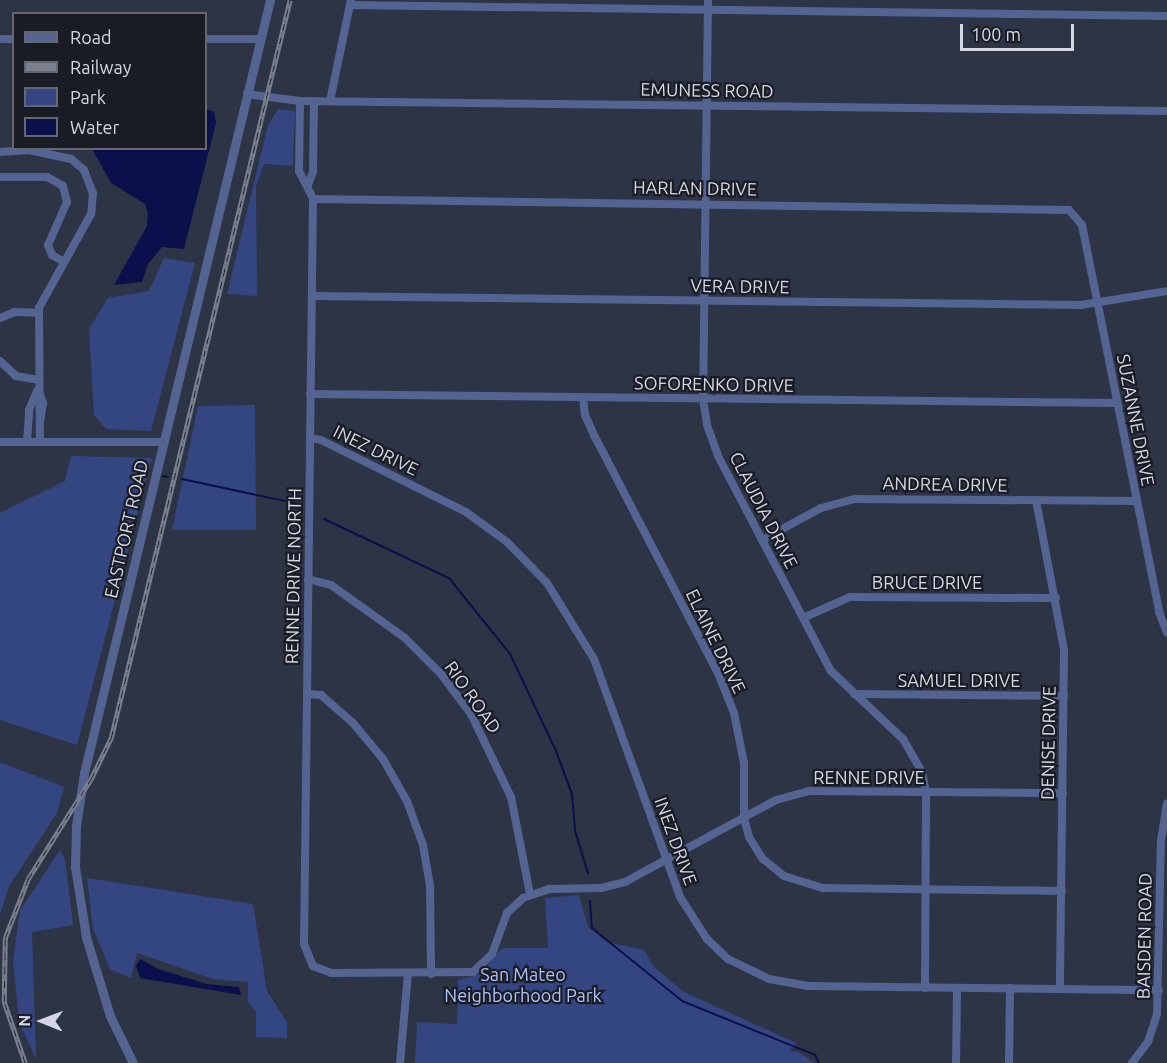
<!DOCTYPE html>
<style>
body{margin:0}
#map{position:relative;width:1167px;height:1063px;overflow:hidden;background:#2d3445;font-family:Ubuntu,sans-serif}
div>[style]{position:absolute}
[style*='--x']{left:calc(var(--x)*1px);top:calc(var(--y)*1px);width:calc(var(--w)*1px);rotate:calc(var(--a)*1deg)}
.green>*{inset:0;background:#344681}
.water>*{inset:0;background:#09104c}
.stream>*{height:2px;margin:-1px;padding:0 1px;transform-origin:1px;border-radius:1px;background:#09104c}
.minor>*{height:8px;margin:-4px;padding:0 4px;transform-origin:4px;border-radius:4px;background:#546492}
.tertiary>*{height:9px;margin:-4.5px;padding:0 4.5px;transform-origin:4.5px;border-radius:4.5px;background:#546492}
.rail>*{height:4.5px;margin-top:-2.25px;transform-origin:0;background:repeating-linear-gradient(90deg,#191c24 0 7px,#7b808f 0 14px);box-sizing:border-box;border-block:2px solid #7b808f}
span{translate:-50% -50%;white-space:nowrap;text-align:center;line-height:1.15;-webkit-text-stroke:4.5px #191c24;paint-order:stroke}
.street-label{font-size:18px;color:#d4d8e4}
.park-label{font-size:18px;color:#aec2fb}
.legend{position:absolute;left:12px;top:12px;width:195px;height:138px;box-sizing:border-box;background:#191c24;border:2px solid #646771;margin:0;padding:8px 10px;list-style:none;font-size:18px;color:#d4d8e4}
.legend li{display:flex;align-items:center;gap:12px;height:30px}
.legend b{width:30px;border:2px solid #646771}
.north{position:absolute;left:12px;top:991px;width:60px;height:60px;-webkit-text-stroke:4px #191c24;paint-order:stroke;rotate:271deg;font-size:16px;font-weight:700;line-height:24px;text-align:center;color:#d4d8e4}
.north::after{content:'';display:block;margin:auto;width:21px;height:27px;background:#d4d8e4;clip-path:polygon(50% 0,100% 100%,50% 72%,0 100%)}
.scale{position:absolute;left:960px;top:24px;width:114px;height:27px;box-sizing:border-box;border:3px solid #d4d8e4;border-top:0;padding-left:8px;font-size:18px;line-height:21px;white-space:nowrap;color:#d4d8e4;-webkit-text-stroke:4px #191c24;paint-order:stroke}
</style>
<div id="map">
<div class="green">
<i style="clip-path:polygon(278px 109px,295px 111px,293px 166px,264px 164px,256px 186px,257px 296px,227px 294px,268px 125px)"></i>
<i style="clip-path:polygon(164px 258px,195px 263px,151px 431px,106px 429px,94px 415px,89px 329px,108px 298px,149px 291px)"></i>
<i style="clip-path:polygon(255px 405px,256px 530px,172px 530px,198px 406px)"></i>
<i style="clip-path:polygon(71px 456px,152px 458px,77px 745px,0 720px,0 513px,65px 481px)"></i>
<i style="clip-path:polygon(0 762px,64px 787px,57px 813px,9px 886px,0 915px)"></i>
<i style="clip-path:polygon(60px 850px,65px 860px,73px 925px,32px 932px,36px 1059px,19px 1022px,13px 961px,20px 911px)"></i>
<i style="clip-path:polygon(87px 878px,253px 904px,267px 991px,287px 1022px,287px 1038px,256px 1037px,256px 1012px,248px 1002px,248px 982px,213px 979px,137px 953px,131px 978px,110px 969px,93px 929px)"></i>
<i style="clip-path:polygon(579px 895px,588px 927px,607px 942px,644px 950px,654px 967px,684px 992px,796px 1043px,790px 1051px,799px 1052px,814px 1063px,415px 1063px,417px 1022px,457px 1024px,458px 980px,481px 974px,502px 948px,548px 948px,545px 898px)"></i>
</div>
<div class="water">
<i style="clip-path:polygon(206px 109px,214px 112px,216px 123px,184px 249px,162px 247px,148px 264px,142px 282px,114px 285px,147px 226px,148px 213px,145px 204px,111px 183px,92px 149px,206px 148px)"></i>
<i style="clip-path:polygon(140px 959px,158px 969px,207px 984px,239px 987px,241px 995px,140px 978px,136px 966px)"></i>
</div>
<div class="stream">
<i style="--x:163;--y:476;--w:5;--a:11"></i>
<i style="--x:182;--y:479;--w:115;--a:12.1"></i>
<i style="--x:324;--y:519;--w:138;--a:25.3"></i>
<i style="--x:449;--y:578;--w:97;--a:51.2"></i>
<i style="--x:510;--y:654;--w:107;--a:64.6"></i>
<i style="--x:556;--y:751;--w:46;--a:69.6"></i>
<i style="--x:572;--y:794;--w:37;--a:85"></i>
<i style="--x:575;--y:831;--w:44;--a:72.8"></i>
<i style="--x:590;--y:901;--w:27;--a:86"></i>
<i style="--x:592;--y:928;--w:116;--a:39"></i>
<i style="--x:682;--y:1001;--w:144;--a:22.1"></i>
<i style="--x:815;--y:1055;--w:9;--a:63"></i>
</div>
<div class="minor">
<i style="--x:708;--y:0;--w:399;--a:90.7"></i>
<i style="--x:703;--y:399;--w:26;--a:81"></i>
<i style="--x:707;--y:425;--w:33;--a:70"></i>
<i style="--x:718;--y:456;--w:243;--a:62.3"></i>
<i style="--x:831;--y:671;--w:99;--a:43.4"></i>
<i style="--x:903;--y:739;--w:38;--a:60"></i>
<i style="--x:922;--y:772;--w:20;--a:79"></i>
<i style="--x:926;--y:792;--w:196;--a:90.3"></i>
<i style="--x:350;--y:5;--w:817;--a:0.77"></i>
<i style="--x:0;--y:39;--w:14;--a:0"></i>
<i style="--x:206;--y:39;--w:54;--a:0"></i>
<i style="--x:247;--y:94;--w:53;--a:7.5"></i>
<i style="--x:300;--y:101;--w:867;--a:0.66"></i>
<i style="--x:300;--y:101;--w:70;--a:90.8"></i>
<i style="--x:299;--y:171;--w:31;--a:63"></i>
<i style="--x:313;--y:199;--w:745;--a:90.69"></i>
<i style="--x:304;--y:944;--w:24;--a:68"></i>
<i style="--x:313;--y:966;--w:19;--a:21"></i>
<i style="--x:331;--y:973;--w:142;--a:-0.4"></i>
<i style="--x:473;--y:972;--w:26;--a:-43"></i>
<i style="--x:492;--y:954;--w:44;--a:-69.9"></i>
<i style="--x:507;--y:913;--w:22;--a:-43"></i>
<i style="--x:523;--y:898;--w:28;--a:-19"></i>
<i style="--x:549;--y:889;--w:52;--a:-1.1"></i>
<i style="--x:601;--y:888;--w:25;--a:-14"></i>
<i style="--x:625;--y:882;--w:172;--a:-28.5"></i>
<i style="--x:776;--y:800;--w:34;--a:-15"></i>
<i style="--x:809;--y:791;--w:254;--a:0.5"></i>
<i style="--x:330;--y:101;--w:103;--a:-78.3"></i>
<i style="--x:0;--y:152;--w:29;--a:-4"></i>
<i style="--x:29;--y:150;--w:43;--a:12.1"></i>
<i style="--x:71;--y:159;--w:17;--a:40"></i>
<i style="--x:84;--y:170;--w:25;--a:69"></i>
<i style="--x:93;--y:193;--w:21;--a:95"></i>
<i style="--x:91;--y:214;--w:107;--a:119"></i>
<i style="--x:39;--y:308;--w:134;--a:89.6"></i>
<i style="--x:0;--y:177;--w:47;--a:0"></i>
<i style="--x:47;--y:177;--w:18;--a:29"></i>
<i style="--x:63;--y:186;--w:16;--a:76"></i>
<i style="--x:67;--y:202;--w:47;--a:113.8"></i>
<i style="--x:48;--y:245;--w:11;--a:68"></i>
<i style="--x:52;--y:255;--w:14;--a:30"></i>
<i style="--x:308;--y:185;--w:14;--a:-69"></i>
<i style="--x:313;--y:172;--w:71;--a:-89.2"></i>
<i style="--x:313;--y:199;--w:756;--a:0.83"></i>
<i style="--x:1069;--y:210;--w:20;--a:49"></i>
<i style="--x:1082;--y:225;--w:395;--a:78.7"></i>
<i style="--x:1159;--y:612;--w:22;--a:69"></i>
<i style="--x:312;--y:296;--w:769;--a:0.67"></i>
<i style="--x:1081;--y:305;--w:87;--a:-9.2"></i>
<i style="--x:0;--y:318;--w:16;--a:-22"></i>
<i style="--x:15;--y:312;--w:23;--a:2"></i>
<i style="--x:0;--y:361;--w:22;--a:43"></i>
<i style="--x:16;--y:376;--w:22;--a:10"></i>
<i style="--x:310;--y:394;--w:807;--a:0.64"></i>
<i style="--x:40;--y:395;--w:9;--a:69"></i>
<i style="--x:43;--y:403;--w:18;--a:99"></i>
<i style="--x:583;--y:397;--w:18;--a:84"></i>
<i style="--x:585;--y:415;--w:24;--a:66"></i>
<i style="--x:595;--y:437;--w:266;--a:62.5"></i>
<i style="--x:718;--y:673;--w:43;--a:68.2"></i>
<i style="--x:734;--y:713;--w:51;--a:78.7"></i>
<i style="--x:744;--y:763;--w:55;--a:90"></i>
<i style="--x:744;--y:818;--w:20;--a:75"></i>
<i style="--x:749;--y:837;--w:26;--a:58"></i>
<i style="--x:763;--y:859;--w:27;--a:39"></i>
<i style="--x:784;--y:876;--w:41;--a:17.1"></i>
<i style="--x:823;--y:888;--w:239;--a:0.7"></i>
<i style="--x:310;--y:438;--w:11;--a:10"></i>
<i style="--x:321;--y:440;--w:162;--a:26.4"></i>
<i style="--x:466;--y:512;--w:51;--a:36.2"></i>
<i style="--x:507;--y:542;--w:57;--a:45.7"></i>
<i style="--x:547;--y:583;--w:89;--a:58.3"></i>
<i style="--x:594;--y:659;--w:253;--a:70.1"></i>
<i style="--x:680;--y:897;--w:50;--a:57.3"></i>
<i style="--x:707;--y:939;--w:29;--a:44"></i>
<i style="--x:728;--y:959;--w:46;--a:26"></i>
<i style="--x:769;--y:979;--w:40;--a:10"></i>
<i style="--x:808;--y:986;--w:351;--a:0.7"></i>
<i style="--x:0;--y:442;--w:163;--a:0"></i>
<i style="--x:27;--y:442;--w:32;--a:-86"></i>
<i style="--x:29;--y:410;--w:21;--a:-67"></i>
<i style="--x:1036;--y:500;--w:153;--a:79.4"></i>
<i style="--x:1064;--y:650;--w:339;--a:90.7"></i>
<i style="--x:762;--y:540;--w:67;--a:-28.5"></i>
<i style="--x:821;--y:508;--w:35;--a:-15"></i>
<i style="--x:855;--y:499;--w:282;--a:0.4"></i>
<i style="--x:308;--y:579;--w:24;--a:15"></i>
<i style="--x:331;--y:585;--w:91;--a:35.6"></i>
<i style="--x:405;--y:638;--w:51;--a:45"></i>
<i style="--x:441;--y:674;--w:50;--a:53.1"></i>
<i style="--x:471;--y:714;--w:92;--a:64.3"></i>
<i style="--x:511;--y:797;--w:99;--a:78.9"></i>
<i style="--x:803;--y:618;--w:51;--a:-24.1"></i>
<i style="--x:850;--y:597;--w:206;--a:0.3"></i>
<i style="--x:307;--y:694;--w:14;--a:4"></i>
<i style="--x:321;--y:695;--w:43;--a:41.2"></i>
<i style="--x:353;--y:723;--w:47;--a:50.2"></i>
<i style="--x:383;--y:759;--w:48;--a:60.3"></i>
<i style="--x:407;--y:801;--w:47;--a:70"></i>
<i style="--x:423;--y:845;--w:42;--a:80.3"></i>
<i style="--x:430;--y:886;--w:88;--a:89.3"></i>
<i style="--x:854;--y:694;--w:210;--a:0.5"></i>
<i style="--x:400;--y:1063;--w:89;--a:-84.9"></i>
<i style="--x:956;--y:1063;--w:75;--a:-89.2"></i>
<i style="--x:1009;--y:1063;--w:75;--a:-89.2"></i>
<i style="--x:1132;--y:1063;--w:26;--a:-53"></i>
<i style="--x:1148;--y:1042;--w:29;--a:-72"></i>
<i style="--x:1157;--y:1014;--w:173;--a:-88.7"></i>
<i style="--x:1161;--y:841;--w:38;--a:-81"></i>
</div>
<div class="tertiary">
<i style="--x:133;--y:1063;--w:52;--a:-116.1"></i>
<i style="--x:110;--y:1016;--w:83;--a:-106.9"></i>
<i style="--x:86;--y:937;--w:71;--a:-98.9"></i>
<i style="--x:75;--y:867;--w:41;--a:-88.6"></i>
<i style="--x:76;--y:826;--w:54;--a:-81.4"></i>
<i style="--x:84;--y:773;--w:795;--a:-76.47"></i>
</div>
<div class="rail">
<i style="--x:25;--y:1063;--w:65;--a:-109"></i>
<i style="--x:4;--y:1002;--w:64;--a:-89.1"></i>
<i style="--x:5;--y:938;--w:63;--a:-68.7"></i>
<i style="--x:28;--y:879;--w:118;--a:-57.8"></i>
<i style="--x:91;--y:779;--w:46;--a:-64"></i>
<i style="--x:111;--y:738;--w:759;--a:-76.37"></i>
</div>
<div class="street-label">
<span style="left:707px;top:90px;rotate:1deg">EMUNESS ROAD</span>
<span style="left:695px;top:188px;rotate:1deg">HARLAN DRIVE</span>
<span style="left:740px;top:286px;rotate:1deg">VERA DRIVE</span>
<span style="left:714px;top:384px;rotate:1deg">SOFORENKO DRIVE</span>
<span style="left:1136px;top:420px;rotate:79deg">SUZANNE DRIVE</span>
<span style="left:376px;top:450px;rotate:26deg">INEZ DRIVE</span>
<span style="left:945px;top:484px;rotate:1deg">ANDREA DRIVE</span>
<span style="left:764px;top:510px;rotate:63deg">CLAUDIA DRIVE</span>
<span style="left:126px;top:529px;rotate:-77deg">EASTPORT ROAD</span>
<span style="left:293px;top:576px;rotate:-89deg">RENNE DRIVE NORTH</span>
<span style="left:927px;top:582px">BRUCE DRIVE</span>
<span style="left:716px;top:641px;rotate:64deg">ELAINE DRIVE</span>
<span style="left:959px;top:680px">SAMUEL DRIVE</span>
<span style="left:473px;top:697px;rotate:55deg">RIO ROAD</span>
<span style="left:1048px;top:743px;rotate:-89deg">DENISE DRIVE</span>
<span style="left:869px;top:777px">RENNE DRIVE</span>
<span style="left:676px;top:841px;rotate:70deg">INEZ DRIVE</span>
<span style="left:1144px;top:936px;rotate:-89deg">BAISDEN ROAD</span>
</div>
<div class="park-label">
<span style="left:523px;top:985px">San Mateo<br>Neighborhood Park</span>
</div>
<ul class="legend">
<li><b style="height:8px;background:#546492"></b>Road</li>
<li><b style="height:8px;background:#7b808f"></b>Railway</li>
<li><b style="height:16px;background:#344681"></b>Park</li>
<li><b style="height:16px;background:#09104c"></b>Water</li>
</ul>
<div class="north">N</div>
<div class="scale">100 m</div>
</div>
